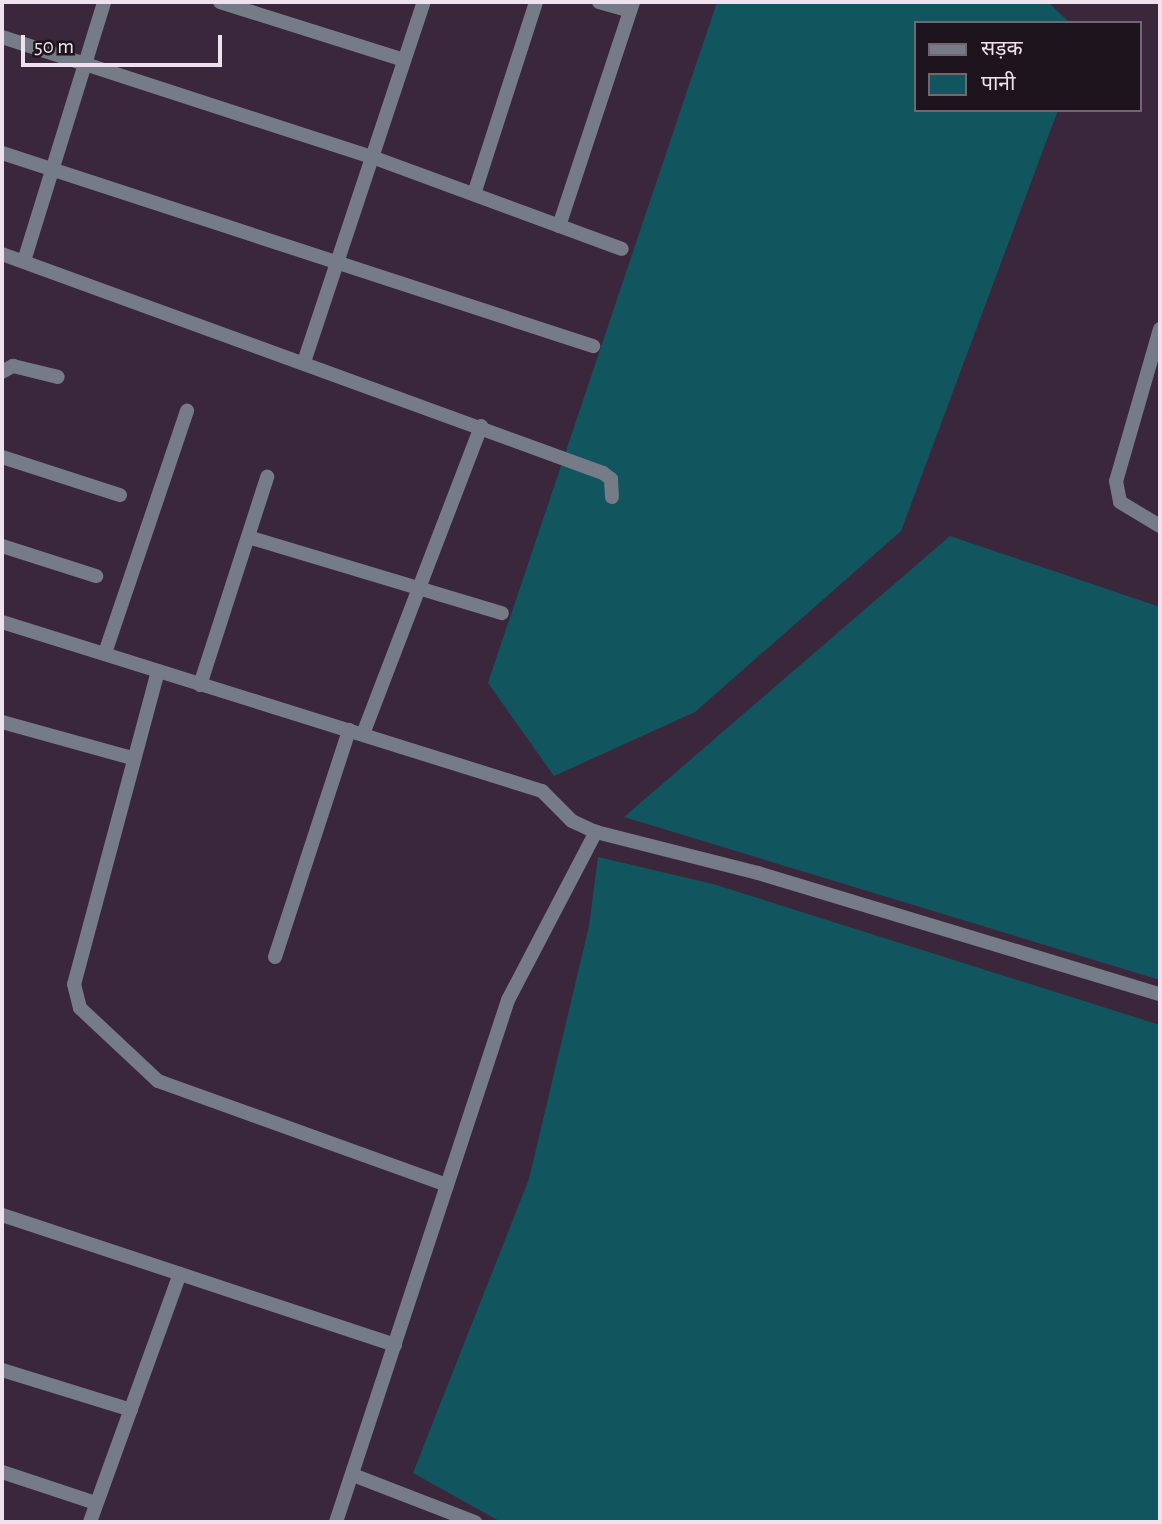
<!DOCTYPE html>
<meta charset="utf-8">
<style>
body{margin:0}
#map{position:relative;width:1162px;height:1524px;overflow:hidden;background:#3b273b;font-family:"Alegreya Sans","Noto Sans Devanagari",sans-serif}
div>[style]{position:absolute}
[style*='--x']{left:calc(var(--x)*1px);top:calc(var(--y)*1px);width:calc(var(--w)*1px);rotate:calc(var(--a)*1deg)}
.water>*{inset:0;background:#11565e}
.street>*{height:14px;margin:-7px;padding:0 7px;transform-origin:7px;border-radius:7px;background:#757b87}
span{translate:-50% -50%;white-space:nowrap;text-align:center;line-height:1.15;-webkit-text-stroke:7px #1d141d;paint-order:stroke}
.frame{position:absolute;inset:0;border:4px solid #efe2ee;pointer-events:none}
.legend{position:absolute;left:914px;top:21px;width:228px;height:91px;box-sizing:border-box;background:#1d141d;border:2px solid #716671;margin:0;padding:9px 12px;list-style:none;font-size:21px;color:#efe2ee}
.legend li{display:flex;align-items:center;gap:14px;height:35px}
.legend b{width:35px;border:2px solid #716671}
.scale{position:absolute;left:21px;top:35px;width:201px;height:32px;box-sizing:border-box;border:4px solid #efe2ee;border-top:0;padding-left:9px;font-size:21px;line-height:24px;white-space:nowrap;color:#efe2ee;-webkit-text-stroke:5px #1d141d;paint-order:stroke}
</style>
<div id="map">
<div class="water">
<i style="clip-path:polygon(717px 2px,1048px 2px,1070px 23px,915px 23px,915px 110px,1058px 110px,901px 531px,695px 712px,554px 776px,488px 683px)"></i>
<i style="clip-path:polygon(950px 536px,1160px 607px,1160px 980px,624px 817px)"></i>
<i style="clip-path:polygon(598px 857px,713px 884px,1160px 1025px,1160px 1522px,501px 1522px,413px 1473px,529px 1179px,589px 926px)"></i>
</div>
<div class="street">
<i style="--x:220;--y:2;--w:193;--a:17.5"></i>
<i style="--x:599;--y:2;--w:32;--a:16"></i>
<i style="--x:2;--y:37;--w:389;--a:18"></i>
<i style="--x:372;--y:157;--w:266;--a:20.2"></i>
<i style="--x:2;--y:153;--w:622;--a:18.09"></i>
<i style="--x:474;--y:194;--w:202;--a:-72.1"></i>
<i style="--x:559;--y:226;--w:236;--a:-71.7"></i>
<i style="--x:2;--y:254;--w:640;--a:20.02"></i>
<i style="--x:603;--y:473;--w:10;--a:37"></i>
<i style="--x:611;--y:479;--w:18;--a:87"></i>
<i style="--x:24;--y:261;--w:271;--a:-72.8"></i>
<i style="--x:1160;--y:329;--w:158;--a:106.1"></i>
<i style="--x:1116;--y:481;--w:21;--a:79"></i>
<i style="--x:1120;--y:502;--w:47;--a:31"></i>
<i style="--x:304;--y:362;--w:379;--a:-71.6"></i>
<i style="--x:2;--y:372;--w:13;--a:-29"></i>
<i style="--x:13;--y:366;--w:46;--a:13.7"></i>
<i style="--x:2;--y:457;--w:124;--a:17.9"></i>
<i style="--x:248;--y:537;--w:265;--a:16.7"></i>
<i style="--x:2;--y:546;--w:99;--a:17.7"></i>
<i style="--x:2;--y:622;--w:566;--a:17.38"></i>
<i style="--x:542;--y:791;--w:42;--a:45"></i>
<i style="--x:572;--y:821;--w:26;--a:25"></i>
<i style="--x:596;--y:832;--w:167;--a:14.2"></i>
<i style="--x:758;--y:873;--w:420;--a:16.8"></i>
<i style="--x:105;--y:653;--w:256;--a:-71.3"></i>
<i style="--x:158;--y:671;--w:324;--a:105"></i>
<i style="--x:74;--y:984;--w:25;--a:76"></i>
<i style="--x:80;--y:1008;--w:107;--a:43.1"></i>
<i style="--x:158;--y:1081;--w:307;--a:19.8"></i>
<i style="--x:200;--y:685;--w:219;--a:-72.1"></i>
<i style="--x:2;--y:722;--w:135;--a:15.5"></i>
<i style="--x:363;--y:734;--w:330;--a:-69"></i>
<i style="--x:275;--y:957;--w:239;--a:-71.9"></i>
<i style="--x:2;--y:1215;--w:414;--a:18.3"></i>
<i style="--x:2;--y:1370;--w:135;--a:17.2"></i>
<i style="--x:2;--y:1472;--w:99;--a:18.3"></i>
<i style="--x:353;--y:1475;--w:131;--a:21.1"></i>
<i style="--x:90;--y:1522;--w:264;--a:-70.1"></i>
<i style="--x:336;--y:1522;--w:550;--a:-71.76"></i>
<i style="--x:508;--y:1000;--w:190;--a:-62.4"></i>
</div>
<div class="frame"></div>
<ul class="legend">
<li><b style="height:9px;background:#757b87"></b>सड़क</li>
<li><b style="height:19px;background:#11565e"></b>पानी</li>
</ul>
<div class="scale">50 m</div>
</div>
